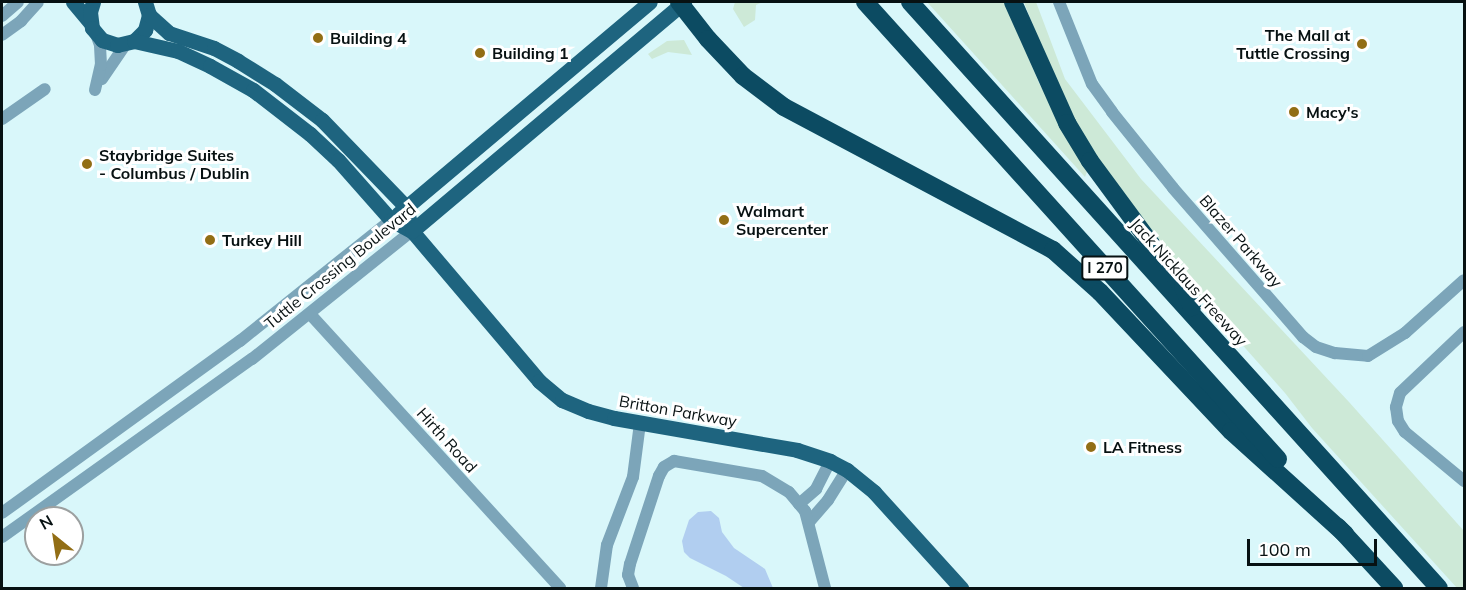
<!DOCTYPE html>
<style>
body{margin:0}
#map{position:relative;width:1466px;height:590px;overflow:hidden;background:#d9f7fa;font-family:Mulish,sans-serif}
div>[style]{position:absolute}
[style*='--x']{left:calc(var(--x)*1px);top:calc(var(--y)*1px);width:calc(var(--w)*1px);rotate:calc(var(--a)*1deg)}
.green>*{inset:0;background:#cde9d7}
.water>*{inset:0;background:#b1cef0}
.minor>*{height:12px;margin:-6px;padding:0 6px;transform-origin:6px;border-radius:6px;background:#7ca5b9}
.major>*{height:15px;margin:-7.5px;padding:0 7.5px;transform-origin:7.5px;border-radius:7.5px;background:#1e647f}
.highway>*{height:18px;margin:-9px;padding:0 9px;transform-origin:9px;border-radius:9px;background:#0c4b62}
.dots>*{width:16px;height:16px;translate:-50% -50%;box-sizing:border-box;border:3px solid #fff;border-radius:50%}
span{translate:-50% -50%;white-space:nowrap;text-align:center;line-height:1.15;-webkit-text-stroke:6px #fff;paint-order:stroke}
.shield-label span{padding:2px 4px;background:#fff;border:2px solid;border-radius:4px;-webkit-text-stroke-width:0}
.shield-label{font-size:15px;color:#071112;font-weight:700}
.poi-label{font-size:16px;color:#071112;font-weight:700}
.right{translate:-100% -50%;text-align:right}
.left{translate:0 -50%;text-align:left}
.street-label{font-size:16px;color:#071112}
.frame{position:absolute;inset:0;border:3px solid #071112;pointer-events:none}
.north{position:absolute;left:24px;top:506px;width:60px;height:60px;box-sizing:border-box;background:#fff;border:2px solid #9ca0a0;border-radius:50%;rotate:330deg;font-size:16px;font-weight:700;line-height:24px;text-align:center;color:#071112}
.north::after{content:'';display:block;margin:auto;width:21px;height:27px;background:#926e15;clip-path:polygon(50% 0,100% 100%,50% 72%,0 100%)}
.scale{position:absolute;left:1247px;top:539px;width:130px;height:27px;box-sizing:border-box;border:3px solid #071112;border-top:0;padding-left:8px;font-size:18px;line-height:21px;white-space:nowrap;color:#071112;-webkit-text-stroke:4px #fff;paint-order:stroke}
</style>
<div id="map">
<div class="green">
<i style="clip-path:polygon(735px 2px,763px 2px,756px 5px,755px 20px,744px 27px,733px 9px)"></i>
<i style="clip-path:polygon(927px 2px,1005px 2px,1039px 83px,1065px 132px,1088px 169px,1085px 177px)"></i>
<i style="clip-path:polygon(1024px 2px,1036px 2px,1065px 79px,1141px 179px,1349px 402px,1464px 531px,1464px 588px,1457px 588px,1312px 428px,1285px 393px,1191px 287px,1093px 154px,1053px 79px)"></i>
<i style="clip-path:polygon(684px 40px,692px 55px,668px 52px,652px 59px,648px 54px,667px 41px)"></i>
</div>
<div class="water">
<i style="clip-path:polygon(711px 511px,719px 518px,722px 532px,734px 548px,765px 569px,773px 588px,744px 588px,726px 576px,690px 558px,684px 552px,682px 541px,689px 520px,698px 512px)"></i>
</div>
<div class="minor">
<i style="--x:1059;--y:2;--w:88;--a:68.1"></i>
<i style="--x:1092;--y:84;--w:34;--a:54"></i>
<i style="--x:1112;--y:112;--w:97;--a:51.2"></i>
<i style="--x:1173;--y:188;--w:198;--a:48.9"></i>
<i style="--x:1303;--y:337;--w:16;--a:38"></i>
<i style="--x:1316;--y:347;--w:20;--a:18"></i>
<i style="--x:1335;--y:353;--w:33;--a:5"></i>
<i style="--x:1368;--y:356;--w:44;--a:-31.9"></i>
<i style="--x:1405;--y:333;--w:79;--a:-41.9"></i>
<i style="--x:2;--y:16;--w:21;--a:-41"></i>
<i style="--x:2;--y:35;--w:24;--a:-36"></i>
<i style="--x:21;--y:21;--w:25;--a:-48"></i>
<i style="--x:102;--y:79;--w:41;--a:-55.9"></i>
<i style="--x:95;--y:90;--w:26;--a:-77"></i>
<i style="--x:101;--y:65;--w:20;--a:-93"></i>
<i style="--x:100;--y:45;--w:12;--a:-110"></i>
<i style="--x:2;--y:119;--w:52;--a:-34.9"></i>
<i style="--x:310;--y:314;--w:371;--a:47.6"></i>
<i style="--x:1464;--y:332;--w:88;--a:136.4"></i>
<i style="--x:1400;--y:393;--w:15;--a:106"></i>
<i style="--x:1396;--y:407;--w:14;--a:82"></i>
<i style="--x:1398;--y:421;--w:13;--a:58"></i>
<i style="--x:1405;--y:432;--w:77;--a:39.7"></i>
<i style="--x:799;--y:504;--w:23;--a:-41"></i>
<i style="--x:816;--y:489;--w:31;--a:-63"></i>
<i style="--x:2;--y:513;--w:294;--a:-35.9"></i>
<i style="--x:240;--y:341;--w:193;--a:-38.7"></i>
<i style="--x:809;--y:522;--w:29;--a:-49"></i>
<i style="--x:828;--y:500;--w:36;--a:-58"></i>
<i style="--x:2;--y:537;--w:307;--a:-35.5"></i>
<i style="--x:252;--y:359;--w:205;--a:-38.7"></i>
<i style="--x:601;--y:588;--w:43;--a:-82.1"></i>
<i style="--x:607;--y:545;--w:73;--a:-69.1"></i>
<i style="--x:633;--y:477;--w:54;--a:-82.6"></i>
<i style="--x:633;--y:588;--w:14;--a:-111"></i>
<i style="--x:628;--y:575;--w:11;--a:-80"></i>
<i style="--x:630;--y:564;--w:93;--a:-71.8"></i>
<i style="--x:659;--y:476;--w:10;--a:-61"></i>
<i style="--x:664;--y:467;--w:12;--a:-31"></i>
<i style="--x:674;--y:461;--w:89;--a:9.7"></i>
<i style="--x:762;--y:476;--w:31;--a:31"></i>
<i style="--x:789;--y:492;--w:25;--a:50"></i>
<i style="--x:805;--y:511;--w:80;--a:75.4"></i>
</div>
<div class="major">
<i style="--x:73;--y:2;--w:26;--a:50"></i>
<i style="--x:93;--y:2;--w:10;--a:107"></i>
<i style="--x:90;--y:12;--w:16;--a:83"></i>
<i style="--x:92;--y:28;--w:16;--a:50"></i>
<i style="--x:102;--y:40;--w:16;--a:18"></i>
<i style="--x:117;--y:45;--w:17;--a:-13"></i>
<i style="--x:134;--y:41;--w:16;--a:-45"></i>
<i style="--x:145;--y:30;--w:16;--a:-75"></i>
<i style="--x:149;--y:15;--w:14;--a:-107"></i>
<i style="--x:149;--y:15;--w:27;--a:42"></i>
<i style="--x:169;--y:33;--w:47;--a:18.4"></i>
<i style="--x:214;--y:48;--w:27;--a:28"></i>
<i style="--x:238;--y:61;--w:44;--a:31.9"></i>
<i style="--x:275;--y:84;--w:59;--a:37.5"></i>
<i style="--x:322;--y:120;--w:121;--a:46"></i>
<i style="--x:406;--y:207;--w:25;--a:76"></i>
<i style="--x:134;--y:41;--w:45;--a:12.8"></i>
<i style="--x:178;--y:51;--w:35;--a:25"></i>
<i style="--x:210;--y:66;--w:49;--a:29.2"></i>
<i style="--x:253;--y:90;--w:72;--a:37.7"></i>
<i style="--x:310;--y:134;--w:38;--a:43"></i>
<i style="--x:338;--y:160;--w:80;--a:48.5"></i>
<i style="--x:391;--y:220;--w:24;--a:28"></i>
<i style="--x:412;--y:231;--w:197;--a:49.7"></i>
<i style="--x:539;--y:381;--w:30;--a:40"></i>
<i style="--x:562;--y:400;--w:28;--a:23"></i>
<i style="--x:588;--y:411;--w:27;--a:15"></i>
<i style="--x:614;--y:418;--w:186;--a:9.9"></i>
<i style="--x:797;--y:450;--w:35;--a:18"></i>
<i style="--x:830;--y:461;--w:19;--a:28"></i>
<i style="--x:847;--y:470;--w:35;--a:39"></i>
<i style="--x:874;--y:492;--w:130;--a:47.8"></i>
<i style="--x:398;--y:214;--w:329;--a:-40.1"></i>
<i style="--x:412;--y:231;--w:356;--a:-40.1"></i>
</div>
<div class="highway">
<i style="--x:679;--y:2;--w:47;--a:51.9"></i>
<i style="--x:708;--y:39;--w:51;--a:46.6"></i>
<i style="--x:743;--y:76;--w:51;--a:37.1"></i>
<i style="--x:784;--y:107;--w:305;--a:28"></i>
<i style="--x:1053;--y:250;--w:63;--a:41.8"></i>
<i style="--x:1100;--y:292;--w:191;--a:46.7"></i>
<i style="--x:1231;--y:431;--w:154;--a:42.1"></i>
<i style="--x:865;--y:2;--w:616;--a:47.9"></i>
<i style="--x:910;--y:2;--w:789;--a:47.93"></i>
<i style="--x:1013;--y:2;--w:133;--a:65.9"></i>
<i style="--x:1067;--y:123;--w:44;--a:58.8"></i>
<i style="--x:1090;--y:161;--w:157;--a:53.6"></i>
<i style="--x:1183;--y:287;--w:22;--a:66"></i>
<i style="--x:1338;--y:527;--w:83;--a:47.4"></i>
</div>
<div class="dots">
<i style="left:318px;top:38px;background:#926e15"></i>
<i style="left:1362px;top:44px;background:#926e15"></i>
<i style="left:480px;top:53px;background:#926e15"></i>
<i style="left:1294px;top:112px;background:#926e15"></i>
<i style="left:87px;top:164px;background:#926e15"></i>
<i style="left:724px;top:220px;background:#926e15"></i>
<i style="left:210px;top:240px;background:#926e15"></i>
<i style="left:1091px;top:447px;background:#926e15"></i>
</div>
<div class="shield-label">
<span style="left:1105px;top:268px">I 270</span>
</div>
<div class="poi-label">
<span class="right" style="left:1350px;top:44px">The Mall at<br>Tuttle Crossing</span>
<span class="left" style="left:330px;top:38px">Building 4</span>
<span class="left" style="left:492px;top:53px">Building 1</span>
<span class="left" style="left:1306px;top:112px">Macy's</span>
<span class="left" style="left:99px;top:164px">Staybridge Suites<br>- Columbus / Dublin</span>
<span class="left" style="left:736px;top:220px">Walmart<br>Supercenter</span>
<span class="left" style="left:222px;top:240px">Turkey Hill</span>
<span class="left" style="left:1103px;top:447px">LA Fitness</span>
</div>
<div class="street-label">
<span style="left:1241px;top:241px;rotate:49deg">Blazer Parkway</span>
<span style="left:340px;top:266px;rotate:-39deg">Tuttle Crossing Boulevard</span>
<span style="left:1189px;top:282px;rotate:48deg">Jack Nicklaus Freeway</span>
<span style="left:678px;top:411px;rotate:10deg">Britton Parkway</span>
<span style="left:447px;top:440px;rotate:48deg">Hirth Road</span>
</div>
<div class="frame"></div>
<div class="north">N</div>
<div class="scale">100 m</div>
</div>
